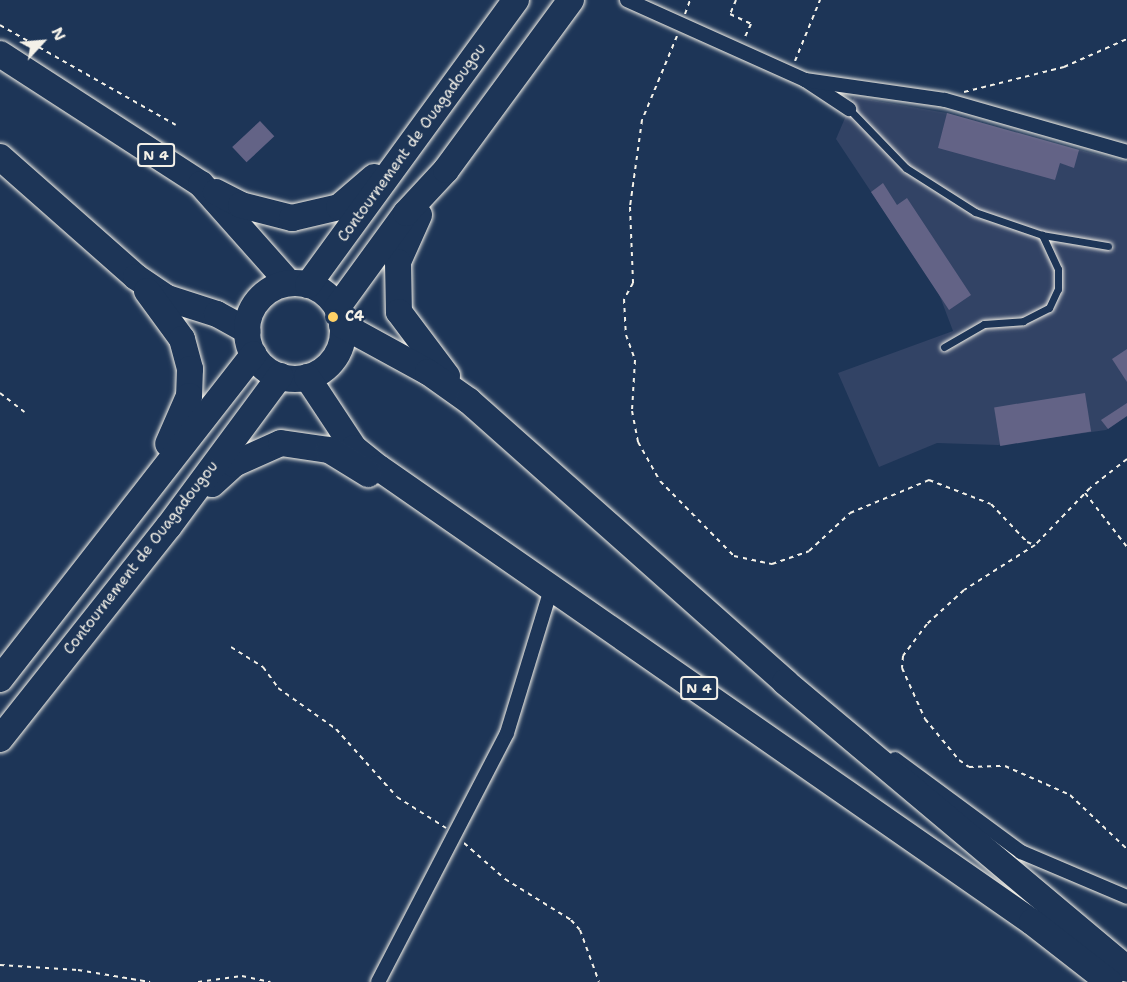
<!DOCTYPE html>
<style>
body{margin:0}
#map{position:relative;width:1127px;height:982px;overflow:hidden;background:#1d3557;font-family:"Shantell Sans",sans-serif}
div>[style]{position:absolute}
[style*='--x']{left:calc(var(--x)*1px);top:calc(var(--y)*1px);width:calc(var(--w)*1px);rotate:calc(var(--a)*1deg)}
.built>*{inset:0;background:#324365}
.building>*{inset:0;background:#636386;transform-origin:0 0}
.path>*{height:2px;margin-top:-1px;transform-origin:0;background:repeating-linear-gradient(90deg,#f4f1e8 0 4.5px,transparent 0 9px)}
.roads{filter:drop-shadow(0 0 2px #f4f1e8) drop-shadow(0 0 2px #f4f1e8)}
.lane>*{height:7px;margin:-3.5px;padding:0 3.5px;transform-origin:3.5px;border-radius:3.5px;background:#1d3557}
.street>*{height:14px;margin:-7px;padding:0 7px;transform-origin:7px;border-radius:7px;background:#1d3557}
.highway>*{height:26px;margin:-13px;padding:0 13px;transform-origin:13px;border-radius:13px;background:#1d3557}
.highway>.ring{margin:-13px;padding:0;box-sizing:content-box;background:none;border:26px solid #1d3557;border-radius:50%}
.dots>*{width:16px;height:16px;translate:-50% -50%;box-sizing:border-box;border:3px solid #1d3557;border-radius:50%}
span{translate:-50% -50%;white-space:nowrap;text-align:center;line-height:1.15;-webkit-text-stroke:4.5px #1d3557;paint-order:stroke}
.shield-label span{padding:2px 4px;background:#1d3557;border:2px solid;border-radius:4px;-webkit-text-stroke-width:0}
.shield-label{font-size:14px;color:#f4f1e8;font-weight:700}
.street-label{font-size:15px;color:#f4f1e8}
.poi-label{font-size:15px;color:#f4f1e8;font-weight:700}
.left{translate:0 -50%;text-align:left}
.north{position:absolute;left:12px;top:12px;width:60px;height:60px;-webkit-text-stroke:4px #1d3557;paint-order:stroke;rotate:64deg;font-size:16px;font-weight:700;line-height:24px;text-align:center;color:#f4f1e8}
.north::after{content:'';display:block;margin:auto;width:21px;height:27px;background:#f4f1e8;clip-path:polygon(50% 0,100% 100%,50% 72%,0 100%)}
</style>
<div id="map">
<div class="built">
<i style="clip-path:polygon(854px 97px,947px 113px,1127px 163px,1127px 416px,1106px 430px,998px 445px,937px 443px,879px 467px,838px 373px,953px 331px,939px 294px,836px 139px)"></i>
</div>
<div class="building">
<i style="clip-path:polygon(947px 113px,1079px 150px,1074px 168px,1060px 163px,1055px 180px,938px 148px)"></i>
<i style="left:260px;top:121px;width:21px;height:38px;rotate:47deg"></i>
<i style="clip-path:polygon(883px 183px,897px 205px,907px 198px,971px 295px,949px 310px,871px 192px)"></i>
<i style="clip-path:polygon(1127px 349px,1127px 382px,1112px 359px)"></i>
<i style="left:1085px;top:393px;width:39px;height:92px;rotate:81deg"></i>
<i style="clip-path:polygon(1127px 403px,1127px 416px,1108px 429px,1101px 420px)"></i>
</div>
<div class="path">
<i style="--x:736;--y:0;--w:15;--a:113"></i>
<i style="--x:730;--y:14;--w:23;--a:25"></i>
<i style="--x:751;--y:24;--w:17;--a:115"></i>
<i style="--x:685;--y:14;--w:15;--a:-70"></i>
<i style="--x:0;--y:25;--w:202;--a:29.6"></i>
<i style="--x:677;--y:36;--w:91;--a:112.6"></i>
<i style="--x:642;--y:120;--w:88;--a:97.9"></i>
<i style="--x:630;--y:207;--w:76;--a:87.7"></i>
<i style="--x:633;--y:283;--w:18;--a:119"></i>
<i style="--x:624;--y:299;--w:36;--a:87"></i>
<i style="--x:626;--y:335;--w:27;--a:70"></i>
<i style="--x:635;--y:360;--w:51;--a:93.4"></i>
<i style="--x:632;--y:411;--w:32;--a:79"></i>
<i style="--x:638;--y:442;--w:45;--a:60.6"></i>
<i style="--x:660;--y:481;--w:105;--a:45.4"></i>
<i style="--x:734;--y:556;--w:39;--a:12"></i>
<i style="--x:772;--y:564;--w:39;--a:-19"></i>
<i style="--x:809;--y:551;--w:56;--a:-42.8"></i>
<i style="--x:850;--y:513;--w:86;--a:-22.7"></i>
<i style="--x:929;--y:480;--w:66;--a:21.2"></i>
<i style="--x:991;--y:504;--w:52;--a:46.5"></i>
<i style="--x:1027;--y:542;--w:9;--a:21"></i>
<i style="--x:795;--y:61;--w:66;--a:-67.7"></i>
<i style="--x:964;--y:92;--w:103;--a:-14"></i>
<i style="--x:1064;--y:67;--w:69;--a:-24"></i>
<i style="--x:0;--y:393;--w:31;--a:38"></i>
<i style="--x:1127;--y:459;--w:47;--a:141.9"></i>
<i style="--x:1090;--y:488;--w:79;--a:134"></i>
<i style="--x:1035;--y:545;--w:84;--a:147.6"></i>
<i style="--x:964;--y:590;--w:50;--a:137.4"></i>
<i style="--x:927;--y:624;--w:40;--a:127"></i>
<i style="--x:903;--y:656;--w:12;--a:95"></i>
<i style="--x:902;--y:668;--w:56;--a:65.7"></i>
<i style="--x:925;--y:719;--w:53;--a:50.3"></i>
<i style="--x:959;--y:760;--w:12;--a:35"></i>
<i style="--x:969;--y:767;--w:36;--a:-2"></i>
<i style="--x:1005;--y:766;--w:71;--a:24"></i>
<i style="--x:1070;--y:795;--w:79;--a:43.5"></i>
<i style="--x:1085;--y:493;--w:68;--a:52.1"></i>
<i style="--x:231;--y:647;--w:38;--a:32"></i>
<i style="--x:263;--y:667;--w:26;--a:54"></i>
<i style="--x:278;--y:688;--w:71;--a:35.3"></i>
<i style="--x:336;--y:729;--w:91;--a:48.1"></i>
<i style="--x:397;--y:797;--w:58;--a:32.3"></i>
<i style="--x:464;--y:843;--w:55;--a:41.3"></i>
<i style="--x:505;--y:879;--w:78;--a:31.8"></i>
<i style="--x:571;--y:920;--w:13;--a:48"></i>
<i style="--x:580;--y:930;--w:55;--a:69.9"></i>
<i style="--x:0;--y:965;--w:78;--a:3.7"></i>
<i style="--x:78;--y:970;--w:73;--a:9.5"></i>
<i style="--x:198;--y:982;--w:44;--a:-7.8"></i>
<i style="--x:242;--y:976;--w:29;--a:12"></i>
</div>
<div class="roads">
<div class="lane">
<i style="--x:849;--y:109;--w:82;--a:46"></i>
<i style="--x:906;--y:168;--w:82;--a:32.5"></i>
<i style="--x:975;--y:212;--w:71;--a:18.9"></i>
<i style="--x:1042;--y:235;--w:67;--a:9.5"></i>
<i style="--x:944;--y:347;--w:46;--a:-29.9"></i>
<i style="--x:984;--y:324;--w:39;--a:-4"></i>
<i style="--x:1023;--y:321;--w:29;--a:-27"></i>
<i style="--x:1049;--y:308;--w:21;--a:-65"></i>
<i style="--x:1058;--y:289;--w:20;--a:-90"></i>
<i style="--x:1058;--y:269;--w:38;--a:-115"></i>
</div>
<div class="street">
<i style="--x:627;--y:0;--w:195;--a:24.2"></i>
<i style="--x:805;--y:80;--w:53;--a:33.4"></i>
<i style="--x:805;--y:80;--w:141;--a:8.1"></i>
<i style="--x:945;--y:100;--w:189;--a:15.9"></i>
<i style="--x:895;--y:759;--w:157;--a:36.4"></i>
<i style="--x:1021;--y:852;--w:115;--a:23"></i>
<i style="--x:378;--y:982;--w:280;--a:-62.6"></i>
<i style="--x:507;--y:733;--w:154;--a:-73"></i>
</div>
<div class="highway">
<i style="--x:0;--y:54;--w:239;--a:32.9"></i>
<i style="--x:201;--y:184;--w:132;--a:48.4"></i>
<i style="--x:0;--y:157;--w:181;--a:41.4"></i>
<i style="--x:136;--y:277;--w:37;--a:34"></i>
<i style="--x:167;--y:298;--w:52;--a:17.7"></i>
<i style="--x:217;--y:314;--w:35;--a:29"></i>
<i style="--x:216;--y:192;--w:28;--a:27"></i>
<i style="--x:241;--y:205;--w:53;--a:14.3"></i>
<i style="--x:292;--y:218;--w:48;--a:-13.2"></i>
<i style="--x:339;--y:207;--w:46;--a:-40.6"></i>
<i style="--x:419;--y:215;--w:51;--a:114.1"></i>
<i style="--x:398;--y:262;--w:50;--a:88.9"></i>
<i style="--x:399;--y:312;--w:80;--a:53.1"></i>
<i class="ring" style="left:247px;top:283px;width:70px;height:70px"></i>
<i style="--x:308;--y:285;--w:353;--a:-53.9"></i>
<i style="--x:147;--y:291;--w:59;--a:53.9"></i>
<i style="--x:182;--y:339;--w:31;--a:75"></i>
<i style="--x:190;--y:369;--w:27;--a:92"></i>
<i style="--x:189;--y:396;--w:52;--a:113.6"></i>
<i style="--x:337;--y:308;--w:117;--a:-54"></i>
<i style="--x:406;--y:213;--w:59;--a:-47.1"></i>
<i style="--x:446;--y:170;--w:211;--a:-53.7"></i>
<i style="--x:342;--y:325;--w:98;--a:28.7"></i>
<i style="--x:428;--y:372;--w:50;--a:35.3"></i>
<i style="--x:469;--y:401;--w:423;--a:41.6"></i>
<i style="--x:785;--y:682;--w:446;--a:40"></i>
<i style="--x:307;--y:377;--w:85;--a:56.5"></i>
<i style="--x:354;--y:448;--w:32;--a:39"></i>
<i style="--x:379;--y:468;--w:795;--a:34.81"></i>
<i style="--x:1032;--y:922;--w:98;--a:37.9"></i>
<i style="--x:212;--y:484;--w:30;--a:-42"></i>
<i style="--x:234;--y:464;--w:51;--a:-24.1"></i>
<i style="--x:281;--y:443;--w:49;--a:8.3"></i>
<i style="--x:329;--y:450;--w:46;--a:31.6"></i>
<i style="--x:0;--y:679;--w:412;--a:-52"></i>
<i style="--x:0;--y:739;--w:272;--a:-51.6"></i>
<i style="--x:169;--y:526;--w:187;--a:-53.5"></i>
</div>
</div>
<div class="dots">
<i style="left:333px;top:317px;background:#ffd166"></i>
</div>
<div class="shield-label">
<span style="left:156px;top:155px">N 4</span>
<span style="left:699px;top:688px">N 4</span>
</div>
<div class="street-label">
<span style="left:412px;top:143px;rotate:-54deg">Contournement de Ouagadougou</span>
<span style="left:141px;top:558px;rotate:-52deg">Contournement de Ouagadougou</span>
</div>
<div class="poi-label">
<span class="left" style="left:345px;top:317px">C4</span>
</div>
<div class="north">N</div>
</div>
